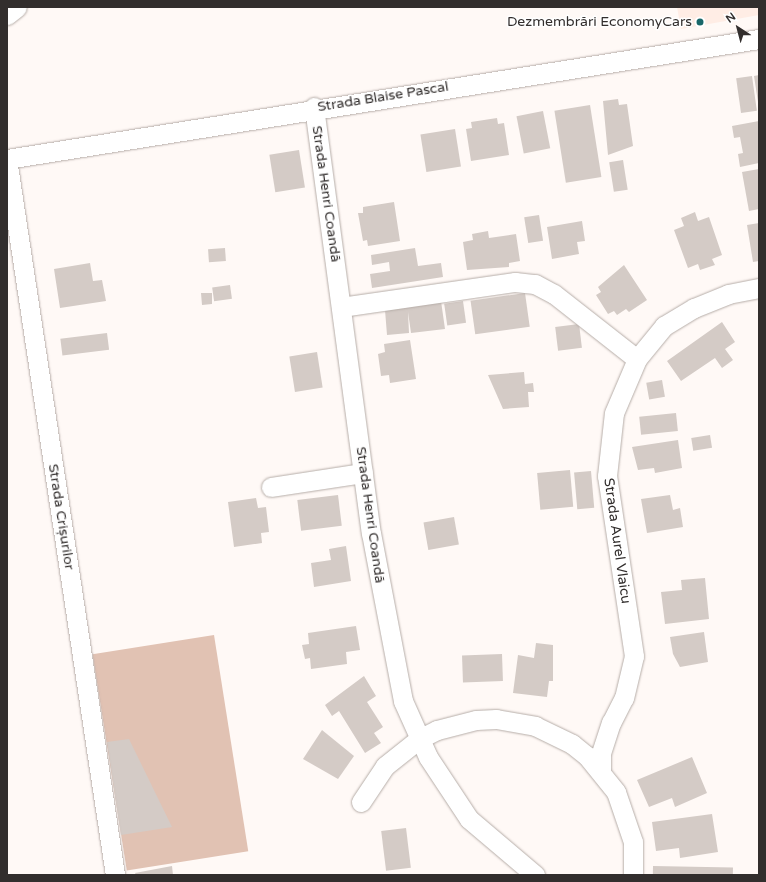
<!DOCTYPE html>
<meta charset="utf-8">
<style>
body{margin:0}
#map{position:relative;width:766px;height:882px;overflow:hidden;background:#fff9f6;font-family:"Varela Round",sans-serif}
div>[style]{position:absolute}
[style*='--x']{left:calc(var(--x)*1px);top:calc(var(--y)*1px);width:calc(var(--w)*1px);rotate:calc(var(--a)*1deg)}
.built>*{inset:0;background:#ffede5}
.green>*{inset:0;background:#e1c2b3;transform-origin:0 0}
.building>*{inset:0;background:#d4cbc6;transform-origin:0 0}
.roads{filter:drop-shadow(0 0 1px #b6ada8) drop-shadow(0 0 1px #b6ada8)}
.minor>*{height:19px;margin:-9.5px;padding:0 9.5px;transform-origin:9.5px;border-radius:9.5px;background:#fff}
.major>*{height:22px;margin:-11px;padding:0 11px;transform-origin:11px;border-radius:11px;background:#fff}
.dots>*{width:11px;height:11px;translate:-50% -50%;box-sizing:border-box;border:2px solid #fff;border-radius:50%}
span{translate:-50% -50%;white-space:nowrap;text-align:center;line-height:1.15;-webkit-text-stroke:3px #fff;paint-order:stroke}
.poi-label{font-size:14px;color:#322e2d}
.right{translate:-100% -50%;text-align:right}
.street-label{font-size:14px;color:#322e2d}
.frame{position:absolute;inset:0;border:8px solid #322e2d;pointer-events:none}
.north{position:absolute;left:718px;top:8px;width:40px;height:40px;-webkit-text-stroke:3px #fff;paint-order:stroke;rotate:324deg;font-size:11px;font-weight:700;line-height:16px;text-align:center;color:#322e2d}
.north::after{content:'';display:block;margin:auto;width:14px;height:18px;background:#322e2d;clip-path:polygon(50% 0,100% 100%,50% 72%,0 100%)}
</style>
<div id="map">
<div class="built">
<i style="clip-path:polygon(677px 7px,759px 7px,759px 15px,681px 29px)"></i>
</div>
<div class="green">
<i style="left:214px;top:635px;width:219px;height:123px;rotate:81deg"></i>
</div>
<div class="building">
<i style="clip-path:polygon(759px 75px,759px 102px,758px 102px,754px 76px)"></i>
<i style="left:752px;top:76px;width:35px;height:16px;rotate:82deg"></i>
<i style="clip-path:polygon(618px 99px,619px 105px,627px 104px,633px 146px,608px 155px,603px 101px)"></i>
<i style="left:590px;top:105px;width:73px;height:36px;rotate:81deg"></i>
<i style="left:543px;top:111px;width:38px;height:27px;rotate:79deg"></i>
<i style="clip-path:polygon(497px 118px,498px 124px,504px 123px,509px 155px,471px 161px,466px 129px,472px 128px,471px 122px)"></i>
<i style="clip-path:polygon(759px 121px,759px 163px,740px 167px,738px 154px,743px 153px,740px 137px,734px 138px,732px 126px)"></i>
<i style="left:455px;top:129px;width:38px;height:35px;rotate:81deg"></i>
<i style="left:299px;top:150px;width:38px;height:30px;rotate:81deg"></i>
<i style="left:623px;top:160px;width:30px;height:14px;rotate:81deg"></i>
<i style="clip-path:polygon(759px 169px,759px 209px,749px 211px,742px 172px)"></i>
<i style="clip-path:polygon(394px 202px,400px 241px,368px 246px,367px 240px,363px 241px,358px 213px,363px 213px,363px 207px)"></i>
<i style="clip-path:polygon(695px 212px,698px 221px,709px 217px,722px 255px,712px 259px,715px 265px,700px 270px,698px 264px,688px 268px,674px 230px,684px 226px,681px 218px)"></i>
<i style="left:539px;top:215px;width:26px;height:15px;rotate:81deg"></i>
<i style="clip-path:polygon(582px 221px,585px 241px,577px 242px,579px 254px,552px 259px,547px 227px)"></i>
<i style="clip-path:polygon(759px 223px,759px 261px,753px 262px,747px 225px)"></i>
<i style="clip-path:polygon(488px 231px,489px 238px,516px 234px,520px 261px,509px 263px,509px 267px,467px 270px,463px 242px,473px 240px,472px 234px)"></i>
<i style="left:225px;top:248px;width:13px;height:17px;rotate:86deg"></i>
<i style="clip-path:polygon(415px 248px,418px 266px,441px 263px,443px 277px,372px 288px,370px 274px,390px 271px,389px 262px,372px 265px,371px 255px)"></i>
<i style="clip-path:polygon(90px 263px,93px 281px,102px 280px,106px 301px,60px 308px,54px 269px)"></i>
<i style="clip-path:polygon(624px 265px,647px 300px,629px 312px,626px 309px,617px 315px,614px 311px,608px 314px,596px 295px,601px 292px,598px 287px)"></i>
<i style="left:230px;top:285px;width:14px;height:18px;rotate:82deg"></i>
<i style="clip-path:polygon(201px 293px,212px 293px,212px 304px,202px 305px)"></i>
<i style="left:525px;top:293px;width:34px;height:55px;rotate:82deg"></i>
<i style="clip-path:polygon(441px 301px,445px 329px,411px 333px,408px 312px,409px 333px,387px 335px,385px 310px)"></i>
<i style="left:463px;top:301px;width:22px;height:19px;rotate:82deg"></i>
<i style="clip-path:polygon(722px 322px,735px 342px,725px 349px,733px 360px,722px 368px,715px 358px,681px 381px,667px 361px)"></i>
<i style="left:579px;top:324px;width:24px;height:24px;rotate:83deg"></i>
<i style="left:107px;top:333px;width:17px;height:47px;rotate:83deg"></i>
<i style="clip-path:polygon(410px 340px,416px 379px,390px 383px,389px 375px,381px 376px,378px 354px,385px 352px,384px 344px)"></i>
<i style="left:317px;top:352px;width:36px;height:28px;rotate:81deg"></i>
<i style="clip-path:polygon(524px 372px,525px 384px,533px 383px,534px 392px,528px 392px,529px 407px,503px 409px,488px 375px)"></i>
<i style="left:662px;top:380px;width:17px;height:16px;rotate:80deg"></i>
<i style="left:676px;top:413px;width:18px;height:37px;rotate:84deg"></i>
<i style="left:710px;top:435px;width:13px;height:19px;rotate:81deg"></i>
<i style="clip-path:polygon(678px 440px,682px 468px,655px 473px,654px 468px,638px 470px,632px 447px)"></i>
<i style="left:570px;top:470px;width:37px;height:33px;rotate:85deg"></i>
<i style="left:591px;top:471px;width:37px;height:17px;rotate:85deg"></i>
<i style="left:338px;top:495px;width:31px;height:41px;rotate:83deg"></i>
<i style="clip-path:polygon(670px 495px,673px 510px,680px 508px,683px 527px,647px 533px,641px 499px)"></i>
<i style="clip-path:polygon(256px 498px,258px 508px,266px 507px,269px 532px,261px 533px,262px 543px,234px 547px,228px 502px)"></i>
<i style="left:454px;top:517px;width:28px;height:31px;rotate:80deg"></i>
<i style="clip-path:polygon(346px 546px,351px 581px,314px 587px,311px 563px,331px 560px,329px 549px)"></i>
<i style="clip-path:polygon(705px 578px,709px 619px,665px 624px,661px 592px,682px 590px,681px 580px)"></i>
<i style="clip-path:polygon(356px 626px,360px 650px,346px 652px,347px 664px,311px 669px,310px 658px,305px 659px,302px 645px,309px 644px,308px 633px)"></i>
<i style="clip-path:polygon(704px 632px,708px 662px,680px 667px,673px 654px,670px 637px)"></i>
<i style="clip-path:polygon(536px 643px,553px 645px,553px 681px,549px 681px,547px 697px,513px 693px,518px 655px,534px 658px)"></i>
<i style="left:502px;top:654px;width:27px;height:40px;rotate:88deg"></i>
<i style="clip-path:polygon(364px 676px,376px 696px,367px 702px,383px 727px,374px 733px,381px 743px,365px 753px,339px 711px,332px 716px,325px 705px)"></i>
<i style="clip-path:polygon(322px 730px,354px 756px,338px 779px,303px 759px)"></i>
<i style="clip-path:polygon(129px 739px,172px 827px,121px 835px,107px 742px)"></i>
<i style="clip-path:polygon(692px 757px,707px 793px,675px 807px,672px 798px,649px 807px,637px 780px)"></i>
<i style="clip-path:polygon(712px 814px,718px 852px,680px 858px,679px 848px,656px 851px,652px 822px)"></i>
<i style="left:406px;top:828px;width:40px;height:25px;rotate:83deg"></i>
<i style="clip-path:polygon(172px 866px,173px 875px,136px 875px,135px 873px)"></i>
<i style="left:653px;top:866px;width:80px;height:9px;rotate:1deg"></i>
</div>
<div class="roads">
<div class="minor">
<i style="--x:314;--y:107;--w:430;--a:82.4"></i>
<i style="--x:371;--y:533;--w:171;--a:79.2"></i>
<i style="--x:403;--y:701;--w:61;--a:65.9"></i>
<i style="--x:428;--y:757;--w:74;--a:56.5"></i>
<i style="--x:469;--y:819;--w:87;--a:40.3"></i>
<i style="--x:7;--y:159;--w:762;--a:-9.07"></i>
<i style="--x:7;--y:159;--w:724;--a:81.42"></i>
<i style="--x:341;--y:307;--w:176;--a:-8.2"></i>
<i style="--x:515;--y:282;--w:20;--a:6"></i>
<i style="--x:535;--y:284;--w:21;--a:28"></i>
<i style="--x:554;--y:294;--w:105;--a:38.1"></i>
<i style="--x:271;--y:487;--w:93;--a:-8.7"></i>
<i style="--x:601;--y:771;--w:18;--a:-90"></i>
<i style="--x:601;--y:753;--w:32;--a:-72"></i>
<i style="--x:611;--y:723;--w:28;--a:-63"></i>
<i style="--x:624;--y:698;--w:43;--a:-76.6"></i>
<i style="--x:634;--y:656;--w:182;--a:-98.5"></i>
<i style="--x:607;--y:476;--w:63;--a:-83.7"></i>
<i style="--x:614;--y:413;--w:59;--a:-66.9"></i>
<i style="--x:637;--y:359;--w:43;--a:-50.7"></i>
<i style="--x:664;--y:326;--w:35;--a:-31"></i>
<i style="--x:694;--y:308;--w:37;--a:-22"></i>
<i style="--x:728;--y:294;--w:32;--a:-11"></i>
<i style="--x:361;--y:802;--w:43;--a:-56.3"></i>
<i style="--x:385;--y:766;--w:43;--a:-38.5"></i>
<i style="--x:419;--y:739;--w:20;--a:-27"></i>
<i style="--x:437;--y:730;--w:40;--a:-14.4"></i>
<i style="--x:476;--y:720;--w:20;--a:-3"></i>
<i style="--x:496;--y:719;--w:40;--a:10"></i>
<i style="--x:535;--y:726;--w:41;--a:25.9"></i>
<i style="--x:572;--y:744;--w:19;--a:39"></i>
<i style="--x:587;--y:756;--w:46;--a:51.1"></i>
<i style="--x:616;--y:792;--w:53;--a:71.2"></i>
<i style="--x:633;--y:842;--w:33;--a:90"></i>
</div>
<div class="major">
<i style="--x:7;--y:14;--w:11;--a:-38"></i>
</div>
</div>
<div class="dots">
<i style="left:700px;top:22px;background:#196769"></i>
</div>
<div class="poi-label">
<span class="right" style="left:692px;top:22px">Dezmembrări EconomyCars</span>
</div>
<div class="street-label">
<span style="left:383px;top:97px;rotate:-9deg">Strada Blaise Pascal</span>
<span style="left:326px;top:194px;rotate:82deg">Strada Henri Coandă</span>
<span style="left:370px;top:515px;rotate:82deg">Strada Henri Coandă</span>
<span style="left:61px;top:517px;rotate:81deg">Strada Crișurilor</span>
<span style="left:617px;top:541px;rotate:82deg">Strada Aurel Vlaicu</span>
</div>
<div class="frame"></div>
<div class="north">N</div>
</div>
